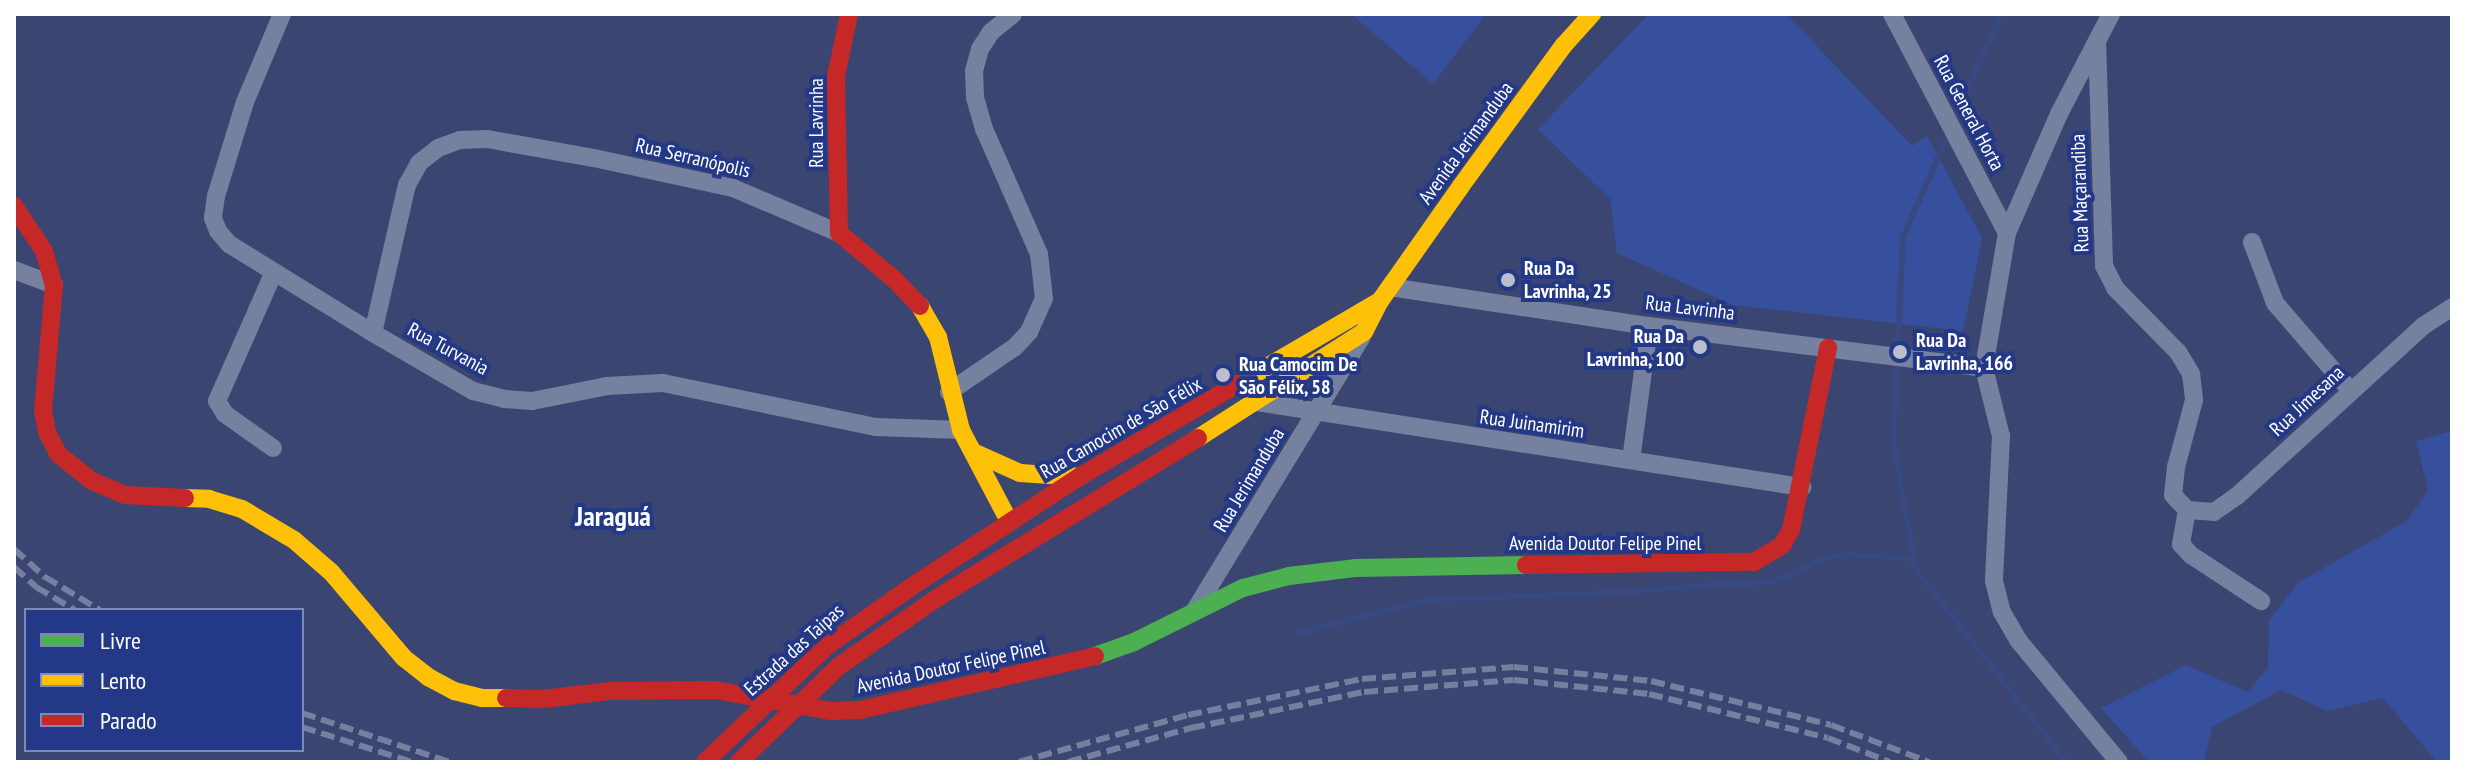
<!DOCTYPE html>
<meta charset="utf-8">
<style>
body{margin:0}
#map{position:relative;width:2466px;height:776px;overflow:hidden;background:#3a4671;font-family:"PT Sans Narrow",sans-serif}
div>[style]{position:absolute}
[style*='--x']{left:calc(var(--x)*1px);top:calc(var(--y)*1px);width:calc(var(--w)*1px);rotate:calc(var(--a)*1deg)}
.green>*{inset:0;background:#37509e}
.stream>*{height:6px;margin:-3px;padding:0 3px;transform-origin:3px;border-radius:3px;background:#384981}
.street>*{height:18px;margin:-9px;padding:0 9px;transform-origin:9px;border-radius:9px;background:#76809f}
.fast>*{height:18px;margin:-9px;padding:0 9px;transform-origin:9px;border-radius:9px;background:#4caf50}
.slow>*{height:18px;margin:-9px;padding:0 9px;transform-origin:9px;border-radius:9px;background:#ffc107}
.jam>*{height:18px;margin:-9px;padding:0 9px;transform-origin:9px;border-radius:9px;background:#c62828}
.rail>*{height:6px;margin-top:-3px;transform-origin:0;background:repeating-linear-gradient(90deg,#767f9d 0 14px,transparent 0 20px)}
.jam-bridge>*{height:18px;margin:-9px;padding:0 9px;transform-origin:9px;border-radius:9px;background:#c62828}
.dots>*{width:22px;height:22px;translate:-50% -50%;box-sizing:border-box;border:4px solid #233988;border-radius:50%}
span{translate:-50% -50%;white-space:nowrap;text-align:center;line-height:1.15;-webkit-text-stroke:8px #233988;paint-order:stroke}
.street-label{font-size:20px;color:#fff}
.poi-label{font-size:20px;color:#fff;font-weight:700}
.left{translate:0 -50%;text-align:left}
.right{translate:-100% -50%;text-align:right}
.district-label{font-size:28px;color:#fff;font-weight:700}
.frame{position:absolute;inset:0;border:16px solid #fff;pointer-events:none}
.legend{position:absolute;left:24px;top:608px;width:280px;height:144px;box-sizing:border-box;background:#233988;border:2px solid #7b88b8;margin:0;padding:10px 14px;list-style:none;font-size:24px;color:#fff}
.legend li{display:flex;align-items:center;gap:16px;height:40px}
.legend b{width:40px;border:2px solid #7b88b8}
</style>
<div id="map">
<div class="green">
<i style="clip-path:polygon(1351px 14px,1486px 14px,1433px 84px)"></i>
<i style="clip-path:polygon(1649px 14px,1786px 14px,1912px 146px,1927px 136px,1982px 238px,1963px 331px,1733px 305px,1617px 253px,1610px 199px,1538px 129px)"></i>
<i style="clip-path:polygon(2452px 431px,2452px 762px,2437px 762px,2383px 698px,2327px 711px,2281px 690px,2212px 727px,2204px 762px,2149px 762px,2101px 708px,2186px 665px,2247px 692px,2268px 668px,2269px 620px,2299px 582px,2407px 521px,2428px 490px,2416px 441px)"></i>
</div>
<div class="stream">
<i style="--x:2001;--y:14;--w:244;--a:113.7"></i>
<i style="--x:1903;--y:237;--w:202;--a:92.8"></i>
<i style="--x:1893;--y:439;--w:131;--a:80.3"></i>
<i style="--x:1915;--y:568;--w:246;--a:52.1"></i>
<i style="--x:1298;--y:633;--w:137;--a:-14.3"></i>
<i style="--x:1431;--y:599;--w:158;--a:-1.8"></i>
<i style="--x:1589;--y:594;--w:185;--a:-4"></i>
<i style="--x:1774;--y:581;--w:58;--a:-23.5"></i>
<i style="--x:1827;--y:558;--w:20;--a:-9"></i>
<i style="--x:1847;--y:555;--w:66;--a:2.6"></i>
</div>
<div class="street">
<i style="--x:282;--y:14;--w:95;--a:112.8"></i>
<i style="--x:245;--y:102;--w:98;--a:107.1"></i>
<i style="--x:216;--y:196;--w:22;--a:98"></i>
<i style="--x:213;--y:218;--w:14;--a:69"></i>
<i style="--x:218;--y:231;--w:17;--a:50"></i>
<i style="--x:229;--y:244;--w:169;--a:31.7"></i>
<i style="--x:373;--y:333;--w:116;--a:30.1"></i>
<i style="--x:473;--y:391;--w:32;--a:14"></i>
<i style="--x:504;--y:399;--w:28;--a:4"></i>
<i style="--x:532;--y:401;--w:76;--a:-11.3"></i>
<i style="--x:607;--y:386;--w:56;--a:-3.1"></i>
<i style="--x:663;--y:383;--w:217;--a:11.7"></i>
<i style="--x:876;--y:427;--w:85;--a:2"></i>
<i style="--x:1892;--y:14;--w:247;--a:62.3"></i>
<i style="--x:2111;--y:14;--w:113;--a:117.5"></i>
<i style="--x:2059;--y:114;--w:130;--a:113.6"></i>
<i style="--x:2007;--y:233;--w:137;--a:99.7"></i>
<i style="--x:1984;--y:368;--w:70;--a:76"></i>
<i style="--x:2001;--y:436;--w:145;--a:92.8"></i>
<i style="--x:1994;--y:581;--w:32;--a:76"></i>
<i style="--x:2002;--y:612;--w:32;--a:60"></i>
<i style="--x:2018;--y:640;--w:158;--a:50.4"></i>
<i style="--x:2097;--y:41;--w:225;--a:88.2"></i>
<i style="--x:2104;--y:266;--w:25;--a:63"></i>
<i style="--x:2115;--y:288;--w:90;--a:45.5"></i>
<i style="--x:2178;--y:352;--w:26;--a:59"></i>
<i style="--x:2191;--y:374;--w:26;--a:83"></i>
<i style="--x:2194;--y:400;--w:69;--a:105"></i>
<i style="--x:2176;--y:467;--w:28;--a:96"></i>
<i style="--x:2173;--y:495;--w:21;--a:47"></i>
<i style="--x:2252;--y:242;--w:65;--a:69.3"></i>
<i style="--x:2275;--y:303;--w:116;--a:49.2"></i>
<i style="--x:14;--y:270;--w:43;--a:20.6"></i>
<i style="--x:1390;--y:287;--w:262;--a:8.6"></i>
<i style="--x:1649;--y:326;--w:338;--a:7.1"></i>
<i style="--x:373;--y:333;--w:152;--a:-77.1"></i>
<i style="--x:407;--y:185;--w:25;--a:-61"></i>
<i style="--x:419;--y:163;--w:24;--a:-38"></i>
<i style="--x:438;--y:148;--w:23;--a:-20"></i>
<i style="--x:460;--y:140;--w:27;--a:-2"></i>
<i style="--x:487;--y:139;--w:109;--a:10.1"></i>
<i style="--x:594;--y:158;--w:142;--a:12.2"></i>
<i style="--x:733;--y:188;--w:115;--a:23"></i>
<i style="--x:949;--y:392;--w:80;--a:-34.3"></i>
<i style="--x:1015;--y:347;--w:21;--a:-47"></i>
<i style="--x:1029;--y:332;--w:36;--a:-66"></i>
<i style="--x:1044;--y:299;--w:45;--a:-96.3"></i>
<i style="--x:1039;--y:254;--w:137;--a:-113.7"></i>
<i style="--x:984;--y:129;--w:32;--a:-106"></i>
<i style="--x:975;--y:98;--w:27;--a:-92"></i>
<i style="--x:974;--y:71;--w:23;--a:-75"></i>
<i style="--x:980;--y:49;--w:20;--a:-57"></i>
<i style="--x:991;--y:32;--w:28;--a:-39"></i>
<i style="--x:1256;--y:402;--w:553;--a:8.85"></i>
<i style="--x:273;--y:448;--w:59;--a:-144.7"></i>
<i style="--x:225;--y:414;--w:15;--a:-122"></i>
<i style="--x:217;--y:401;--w:141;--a:-66.2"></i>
<i style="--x:1631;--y:460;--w:135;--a:-82.3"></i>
<i style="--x:2187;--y:510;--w:27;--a:4"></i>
<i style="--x:2214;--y:512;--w:28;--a:-35"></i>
<i style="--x:2237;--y:496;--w:252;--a:-42.4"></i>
<i style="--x:2423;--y:326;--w:35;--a:-33"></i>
<i style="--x:2187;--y:510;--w:35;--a:100"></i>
<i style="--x:2181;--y:544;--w:15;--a:48"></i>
<i style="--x:2191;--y:555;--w:84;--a:33.3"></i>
<i style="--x:1195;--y:610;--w:319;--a:-58.6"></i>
</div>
<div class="fast">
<i style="--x:1095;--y:656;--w:41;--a:-19.7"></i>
<i style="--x:1134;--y:642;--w:122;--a:-26.4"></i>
<i style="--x:1243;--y:588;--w:48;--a:-14.6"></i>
<i style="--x:1289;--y:576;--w:66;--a:-6.9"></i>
<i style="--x:1355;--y:568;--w:171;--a:-1"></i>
</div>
<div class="slow">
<i style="--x:920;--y:306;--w:36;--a:60"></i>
<i style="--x:938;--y:337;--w:96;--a:76.1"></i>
<i style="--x:961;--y:430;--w:103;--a:62.2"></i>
<i style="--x:1248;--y:378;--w:153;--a:-30.3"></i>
<i style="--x:1198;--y:438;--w:197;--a:-32.6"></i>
<i style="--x:1364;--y:332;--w:35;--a:-63"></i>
<i style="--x:1380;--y:301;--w:141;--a:-54.8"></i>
<i style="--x:1461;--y:186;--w:175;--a:-53.9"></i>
<i style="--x:1564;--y:45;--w:42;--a:-47.9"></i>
<i style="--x:973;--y:452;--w:51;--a:24.1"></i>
<i style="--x:1020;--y:473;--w:59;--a:3.9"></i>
<i style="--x:185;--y:498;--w:24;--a:2"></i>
<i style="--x:209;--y:499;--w:34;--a:17"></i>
<i style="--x:242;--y:509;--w:61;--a:30.8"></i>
<i style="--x:294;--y:540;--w:49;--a:40.9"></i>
<i style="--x:331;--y:572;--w:113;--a:49.7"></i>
<i style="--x:404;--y:658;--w:31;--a:38"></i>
<i style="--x:428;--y:677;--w:30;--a:28"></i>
<i style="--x:454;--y:691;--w:29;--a:14"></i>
<i style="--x:482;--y:698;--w:24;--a:0"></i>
</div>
<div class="jam">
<i style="--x:849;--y:14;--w:64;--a:101.7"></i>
<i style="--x:836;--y:77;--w:156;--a:88.9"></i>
<i style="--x:839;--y:233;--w:73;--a:40"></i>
<i style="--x:895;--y:280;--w:36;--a:46"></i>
<i style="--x:14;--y:206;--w:54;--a:56.3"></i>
<i style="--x:44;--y:251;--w:35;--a:74"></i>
<i style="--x:54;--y:285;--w:126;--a:95"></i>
<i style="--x:43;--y:411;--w:21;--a:79"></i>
<i style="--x:47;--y:432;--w:25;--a:63"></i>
<i style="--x:58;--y:454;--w:43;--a:38.5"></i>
<i style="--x:92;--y:481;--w:36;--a:23"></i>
<i style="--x:125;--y:495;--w:60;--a:2.9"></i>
<i style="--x:1526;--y:565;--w:228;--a:-0.8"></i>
<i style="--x:1754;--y:562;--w:33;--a:-31"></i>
<i style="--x:1782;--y:545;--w:17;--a:-59"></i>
<i style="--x:1791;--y:530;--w:186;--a:-78.5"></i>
<i style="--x:920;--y:581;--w:190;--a:-33.2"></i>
<i style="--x:1079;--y:477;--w:196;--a:-30.4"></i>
<i style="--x:937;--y:598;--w:306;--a:-31.5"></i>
<i style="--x:506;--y:698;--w:37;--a:2"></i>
<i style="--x:543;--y:699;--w:66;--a:-6.9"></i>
<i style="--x:609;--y:691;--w:106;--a:-0.5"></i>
<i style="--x:715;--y:690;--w:117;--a:10.3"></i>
<i style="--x:830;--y:711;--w:30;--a:-2"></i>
<i style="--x:860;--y:710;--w:241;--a:-12.9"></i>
</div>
<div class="rail">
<i style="--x:14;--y:549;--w:42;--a:42.1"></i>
<i style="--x:45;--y:577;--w:64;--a:31"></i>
<i style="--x:14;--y:567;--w:30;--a:42"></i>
<i style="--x:36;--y:587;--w:45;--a:30.5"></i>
<i style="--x:302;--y:713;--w:155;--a:18.4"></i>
<i style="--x:302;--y:727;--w:115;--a:17.7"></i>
<i style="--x:1019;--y:762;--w:175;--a:-15.5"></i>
<i style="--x:1188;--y:715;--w:178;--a:-11.7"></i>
<i style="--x:1362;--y:679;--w:152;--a:-4.5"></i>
<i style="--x:1514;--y:667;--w:138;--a:5.8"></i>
<i style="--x:1651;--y:681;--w:185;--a:13.7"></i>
<i style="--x:1831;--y:725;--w:105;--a:20.7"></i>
<i style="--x:1068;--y:762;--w:128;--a:-15.5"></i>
<i style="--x:1191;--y:728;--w:177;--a:-11.8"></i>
<i style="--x:1364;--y:692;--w:150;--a:-4.6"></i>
<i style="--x:1514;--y:680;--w:136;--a:5.9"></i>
<i style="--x:1649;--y:694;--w:184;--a:13.8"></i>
<i style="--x:1828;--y:738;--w:66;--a:21.2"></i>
</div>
<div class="jam-bridge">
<i style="--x:705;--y:762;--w:168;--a:-43.6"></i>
<i style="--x:827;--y:646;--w:113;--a:-35"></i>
<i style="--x:739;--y:762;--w:139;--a:-43.8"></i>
<i style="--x:839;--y:666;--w:119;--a:-34.8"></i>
</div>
<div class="dots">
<i style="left:1508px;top:280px;background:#babecd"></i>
<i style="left:1700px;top:347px;background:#babecd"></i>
<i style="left:1900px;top:352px;background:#babecd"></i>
<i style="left:1223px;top:375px;background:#babecd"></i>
</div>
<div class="street-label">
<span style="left:1969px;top:113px;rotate:62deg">Rua General Horta</span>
<span style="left:816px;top:123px;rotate:-90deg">Rua Lavrinha</span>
<span style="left:1466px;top:143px;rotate:-54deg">Avenida Jerimanduba</span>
<span style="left:693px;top:158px;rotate:13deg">Rua Serranópolis</span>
<span style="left:2080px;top:193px;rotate:-92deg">Rua Maçarandiba</span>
<span style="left:1690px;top:308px;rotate:7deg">Rua Lavrinha</span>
<span style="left:448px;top:349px;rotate:28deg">Rua Turvania</span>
<span style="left:2307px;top:401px;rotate:-43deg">Rua Jimesana</span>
<span style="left:1532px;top:424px;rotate:8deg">Rua Juinamirim</span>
<span style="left:1121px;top:428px;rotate:-30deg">Rua Camocim de São Félix</span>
<span style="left:1249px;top:480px;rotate:-59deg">Rua Jerimanduba</span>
<span style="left:1605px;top:543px">Avenida Doutor Felipe Pinel</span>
<span style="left:794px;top:650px;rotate:-42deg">Estrada das Taipas</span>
<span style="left:951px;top:667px;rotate:-12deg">Avenida Doutor Felipe Pinel</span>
</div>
<div class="poi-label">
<span class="left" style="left:1524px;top:280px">Rua Da<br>Lavrinha, 25</span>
<span class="right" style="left:1684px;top:348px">Rua Da<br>Lavrinha, 100</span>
<span class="left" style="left:1916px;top:352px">Rua Da<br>Lavrinha, 166</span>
<span class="left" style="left:1239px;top:376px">Rua Camocim De<br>São Félix, 58</span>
</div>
<div class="district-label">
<span style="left:613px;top:516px">Jaraguá</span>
</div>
<div class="frame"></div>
<ul class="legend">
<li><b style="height:10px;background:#4caf50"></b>Livre</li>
<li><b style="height:10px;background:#ffc107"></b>Lento</li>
<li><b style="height:10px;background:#c62828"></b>Parado</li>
</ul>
</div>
